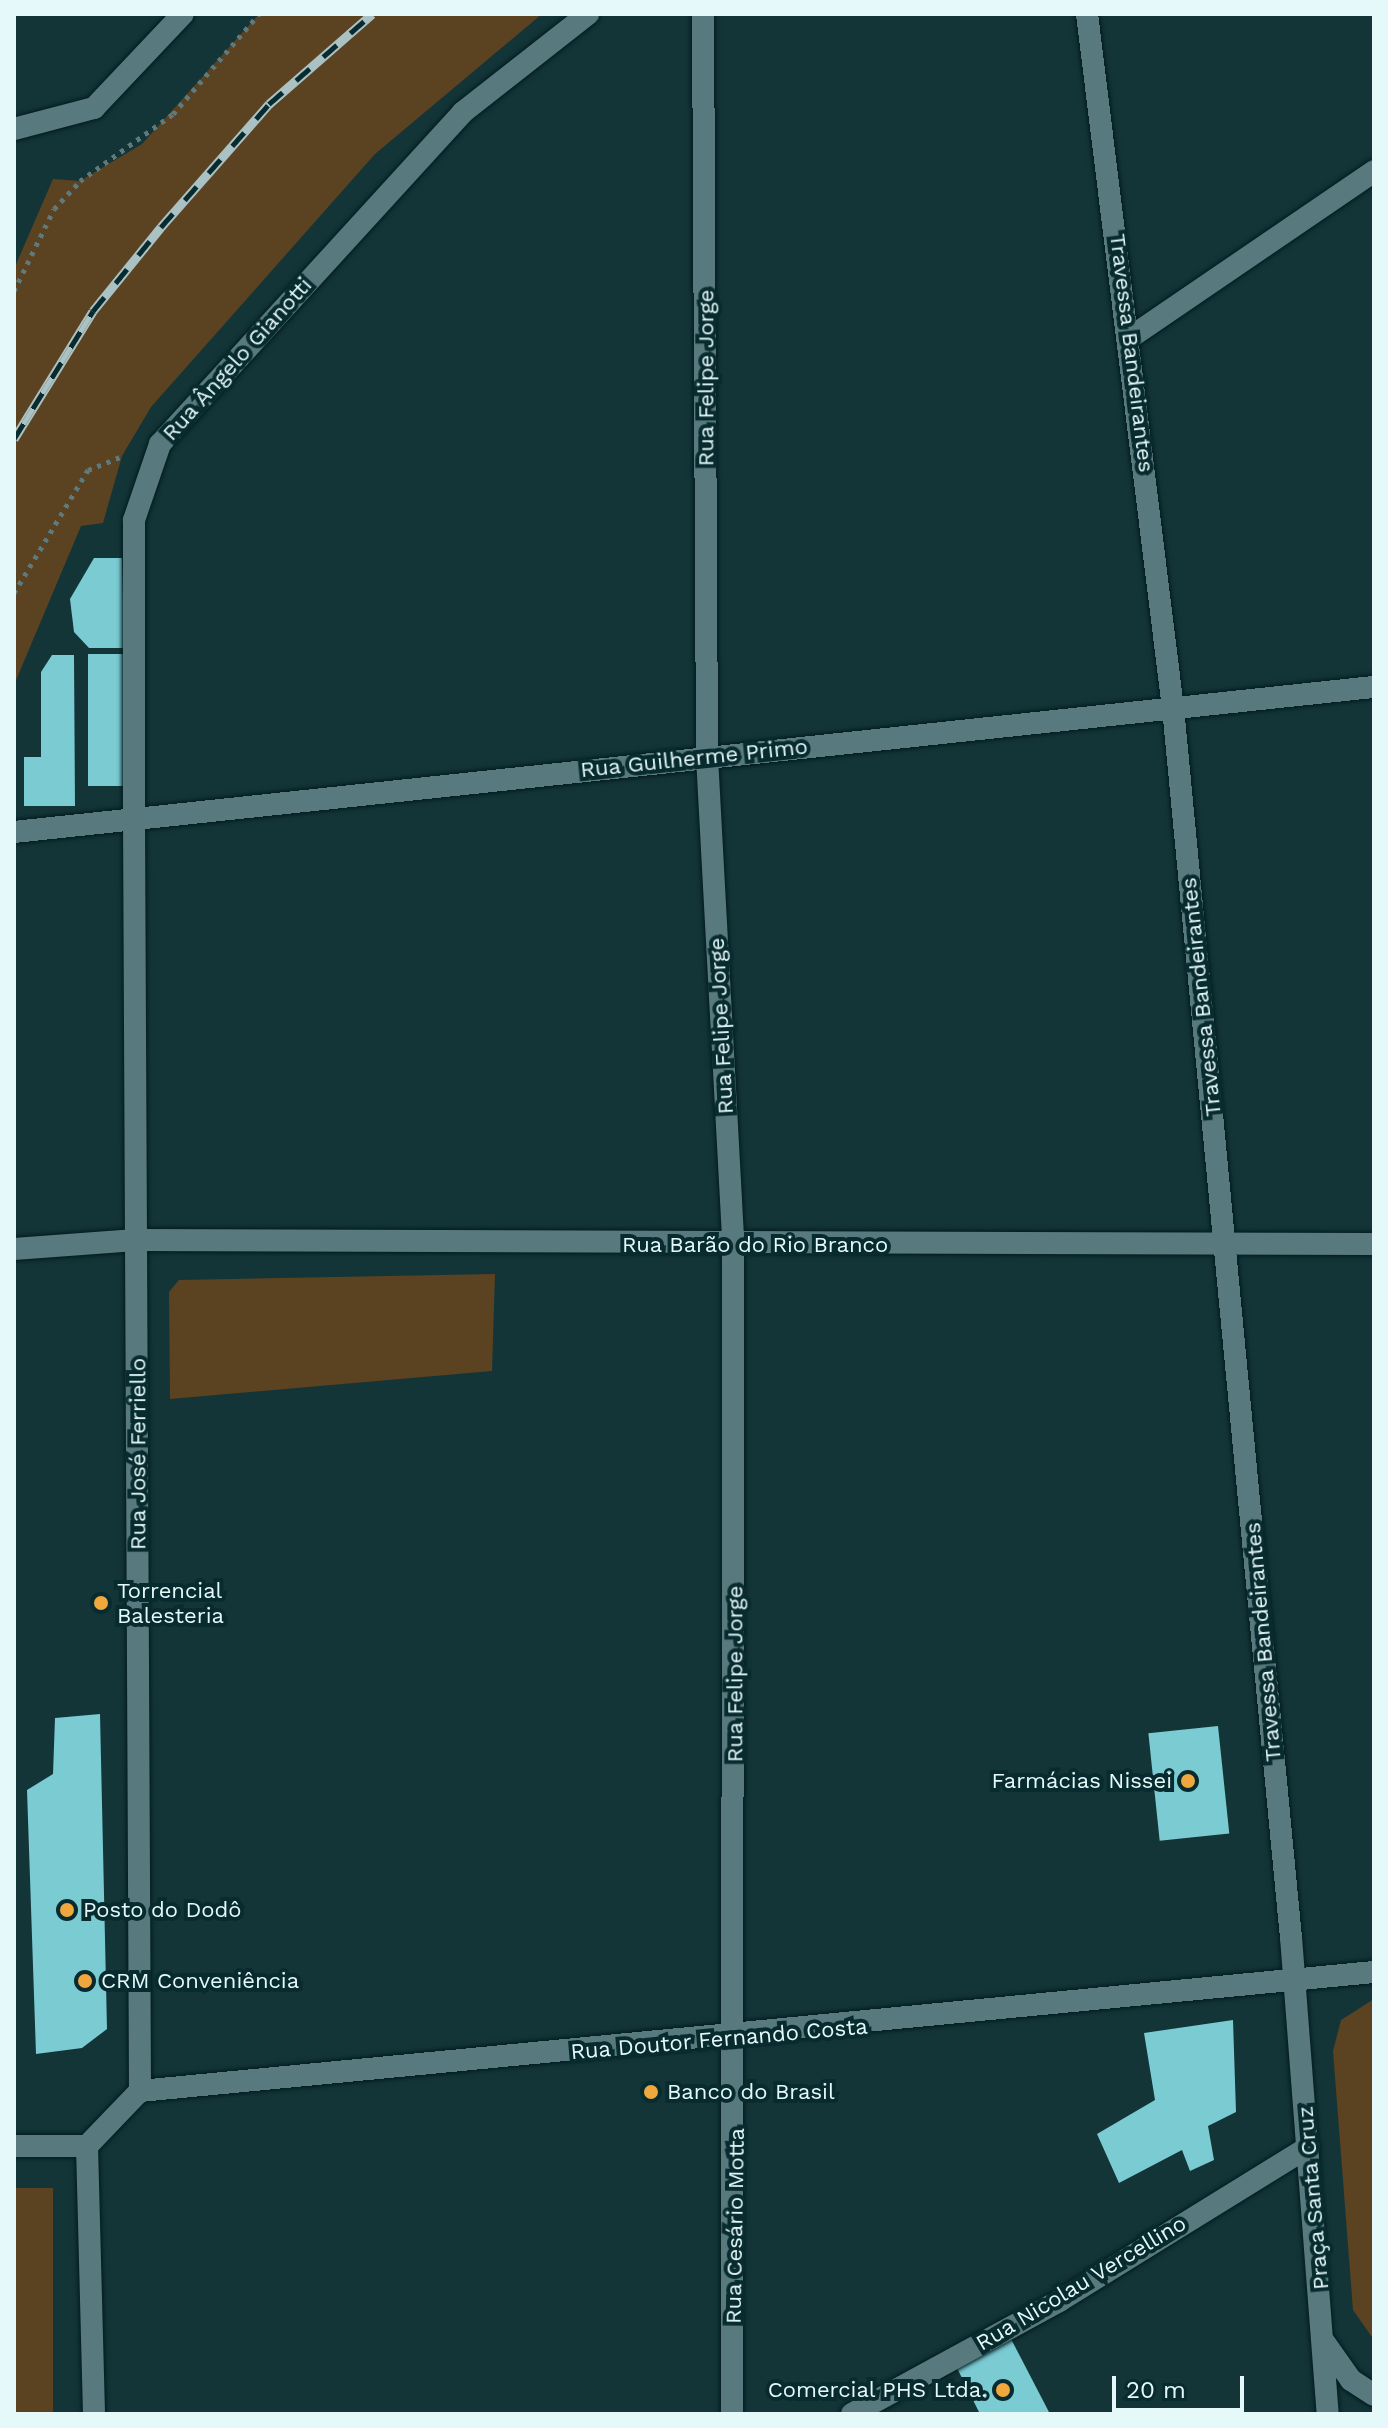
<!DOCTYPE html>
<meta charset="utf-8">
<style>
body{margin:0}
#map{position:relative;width:1388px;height:2428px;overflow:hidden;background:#133538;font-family:"Work Sans",sans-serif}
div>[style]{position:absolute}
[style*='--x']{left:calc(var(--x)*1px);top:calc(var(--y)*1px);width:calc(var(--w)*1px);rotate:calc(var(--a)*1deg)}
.green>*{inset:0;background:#5b4221;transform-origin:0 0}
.building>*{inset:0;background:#7bcbd3;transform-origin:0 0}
.path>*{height:5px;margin-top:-2.5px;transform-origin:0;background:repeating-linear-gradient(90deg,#5e7a7d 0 4px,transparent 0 10px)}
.roads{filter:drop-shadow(0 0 2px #031b1e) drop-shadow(0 0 2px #031b1e)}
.minor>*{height:22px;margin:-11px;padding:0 11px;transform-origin:11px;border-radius:11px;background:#587a7e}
.tertiary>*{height:22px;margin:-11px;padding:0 11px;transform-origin:11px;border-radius:11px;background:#587a7e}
.secondary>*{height:22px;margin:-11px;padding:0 11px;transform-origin:11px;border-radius:11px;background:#587a7e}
.rail>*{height:9px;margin-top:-4.5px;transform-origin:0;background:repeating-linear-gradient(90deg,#072b2e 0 18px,#abc2c4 0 36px);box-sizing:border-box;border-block:2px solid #abc2c4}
.dots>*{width:22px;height:22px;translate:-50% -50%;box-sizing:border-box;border:4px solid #072b2e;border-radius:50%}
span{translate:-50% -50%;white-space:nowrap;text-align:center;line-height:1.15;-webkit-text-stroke:8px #072b2e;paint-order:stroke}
.street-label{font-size:22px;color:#e6f9fa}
.poi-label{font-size:22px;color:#e6f9fa}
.left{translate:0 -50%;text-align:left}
.right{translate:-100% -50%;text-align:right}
.frame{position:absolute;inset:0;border:16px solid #e6f9fa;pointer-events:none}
.scale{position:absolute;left:1112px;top:2376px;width:132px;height:36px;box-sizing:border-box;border:4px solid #e6f9fa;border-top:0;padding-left:10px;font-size:24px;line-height:28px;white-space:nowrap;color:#e6f9fa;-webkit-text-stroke:6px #072b2e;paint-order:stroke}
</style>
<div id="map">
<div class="green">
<i style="clip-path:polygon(259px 14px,542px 14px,375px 154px,151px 407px,122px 456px,103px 523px,81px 526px,14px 685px,14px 269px,53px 179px,80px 181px,142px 144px)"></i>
<i style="clip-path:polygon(495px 1274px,492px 1371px,170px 1399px,169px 1292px,179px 1280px)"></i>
<i style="clip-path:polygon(1374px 1999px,1374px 2340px,1353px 2310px,1333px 2051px,1341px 2020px)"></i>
<i style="left:14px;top:2188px;width:39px;height:226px"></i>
</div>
<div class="building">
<i style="clip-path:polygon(94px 558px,122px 558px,124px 648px,89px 648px,74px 632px,70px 599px)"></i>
<i style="left:88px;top:654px;width:35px;height:132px"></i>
<i style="clip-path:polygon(52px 655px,74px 655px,75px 806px,24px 806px,24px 757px,41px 757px,41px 672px)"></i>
<i style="clip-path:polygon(100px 1714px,107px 2029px,82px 2048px,36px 2054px,27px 1790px,53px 1774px,55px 1718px)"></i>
<i style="left:1218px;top:1726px;width:108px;height:70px;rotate:84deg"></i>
<i style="clip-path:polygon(1233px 2020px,1236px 2112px,1208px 2126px,1214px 2160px,1190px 2171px,1182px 2150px,1119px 2183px,1097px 2134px,1155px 2100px,1144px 2033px)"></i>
<i style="clip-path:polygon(1010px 2337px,1050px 2414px,980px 2414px,956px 2366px)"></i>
</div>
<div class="path">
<i style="--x:14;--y:291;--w:91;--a:-64"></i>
<i style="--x:54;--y:209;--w:38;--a:-47"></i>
<i style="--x:80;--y:181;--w:115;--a:-35.8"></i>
<i style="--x:173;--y:114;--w:132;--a:-49.3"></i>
<i style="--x:14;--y:593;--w:144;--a:-59"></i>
<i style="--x:88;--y:470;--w:35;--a:-22"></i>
</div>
<div class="roads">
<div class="minor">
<i style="--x:703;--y:14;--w:743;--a:89.69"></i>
<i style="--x:707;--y:757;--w:488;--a:86.9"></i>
<i style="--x:733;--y:1244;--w:1170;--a:90.05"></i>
<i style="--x:1087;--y:14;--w:699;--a:82.94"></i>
<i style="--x:1173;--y:708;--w:1235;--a:84.52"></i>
<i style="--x:1291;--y:1937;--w:478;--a:85.6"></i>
<i style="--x:14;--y:129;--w:83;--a:-14.7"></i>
<i style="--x:94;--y:108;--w:129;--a:-46.6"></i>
<i style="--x:1131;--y:337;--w:294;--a:-34.3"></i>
<i style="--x:134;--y:817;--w:1274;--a:89.73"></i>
<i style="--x:14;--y:1249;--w:122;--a:-4.2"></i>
<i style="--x:136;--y:1240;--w:1238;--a:0.19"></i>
<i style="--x:852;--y:2414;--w:236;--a:-28.6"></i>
<i style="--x:1059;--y:2301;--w:293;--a:-31.7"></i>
</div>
<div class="tertiary">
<i style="--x:134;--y:817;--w:297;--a:-90"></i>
<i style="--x:134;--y:520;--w:80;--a:-71.1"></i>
<i style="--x:160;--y:444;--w:449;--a:-47.6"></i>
<i style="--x:463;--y:112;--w:159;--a:-38.1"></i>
</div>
<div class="secondary">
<i style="--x:14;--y:832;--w:1368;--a:-6.09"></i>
<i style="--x:14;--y:2146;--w:73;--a:0"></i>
<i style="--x:87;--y:2146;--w:76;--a:-46.1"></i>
<i style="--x:140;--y:2091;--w:1240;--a:-5.51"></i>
<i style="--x:87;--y:2146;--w:268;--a:88.5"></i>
<i style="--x:1325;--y:2343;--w:45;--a:54.9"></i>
<i style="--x:1351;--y:2380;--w:27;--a:33"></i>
</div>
</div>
<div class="rail">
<i style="--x:14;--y:439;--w:150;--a:-58.3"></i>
<i style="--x:93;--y:311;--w:108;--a:-51"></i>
<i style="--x:161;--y:227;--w:164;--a:-48.7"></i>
<i style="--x:269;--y:104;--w:137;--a:-41.1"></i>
</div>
<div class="dots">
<i style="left:101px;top:1603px;background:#efa73e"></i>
<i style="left:1188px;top:1781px;background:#efa73e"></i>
<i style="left:67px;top:1910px;background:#efa73e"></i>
<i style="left:85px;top:1981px;background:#efa73e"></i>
<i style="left:651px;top:2092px;background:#efa73e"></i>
<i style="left:1003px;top:2390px;background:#efa73e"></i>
</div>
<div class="street-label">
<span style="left:1132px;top:353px;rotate:83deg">Travessa Bandeirantes</span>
<span style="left:237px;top:359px;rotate:-48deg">Rua Ângelo Gianotti</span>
<span style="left:706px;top:378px;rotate:-90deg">Rua Felipe Jorge</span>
<span style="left:694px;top:758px;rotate:-6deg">Rua Guilherme Primo</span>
<span style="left:1201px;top:997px;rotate:-96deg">Travessa Bandeirantes</span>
<span style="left:721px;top:1026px;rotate:-93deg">Rua Felipe Jorge</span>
<span style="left:755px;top:1245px">Rua Barão do Rio Branco</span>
<span style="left:138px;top:1454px;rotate:-90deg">Rua José Ferriello</span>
<span style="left:1263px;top:1642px;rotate:-95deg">Travessa Bandeirantes</span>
<span style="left:735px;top:1674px;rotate:-90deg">Rua Felipe Jorge</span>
<span style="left:719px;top:2039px;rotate:-5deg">Rua Doutor Fernando Costa</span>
<span style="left:1313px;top:2198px;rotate:-95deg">Praça Santa Cruz</span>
<span style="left:735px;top:2226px;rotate:-89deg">Rua Cesário Motta</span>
<span style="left:1081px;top:2283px;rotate:-31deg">Rua Nicolau Vercellino</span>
</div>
<div class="poi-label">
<span class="left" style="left:117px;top:1603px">Torrencial<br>Balesteria</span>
<span class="right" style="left:1172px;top:1781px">Farmácias Nissei</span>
<span class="left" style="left:83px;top:1910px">Posto do Dodô</span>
<span class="left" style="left:101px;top:1981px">CRM Conveniência</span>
<span class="left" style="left:667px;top:2092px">Banco do Brasil</span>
<span class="right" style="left:987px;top:2390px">Comercial PHS Ltda.</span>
</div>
<div class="frame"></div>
<div class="scale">20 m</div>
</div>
